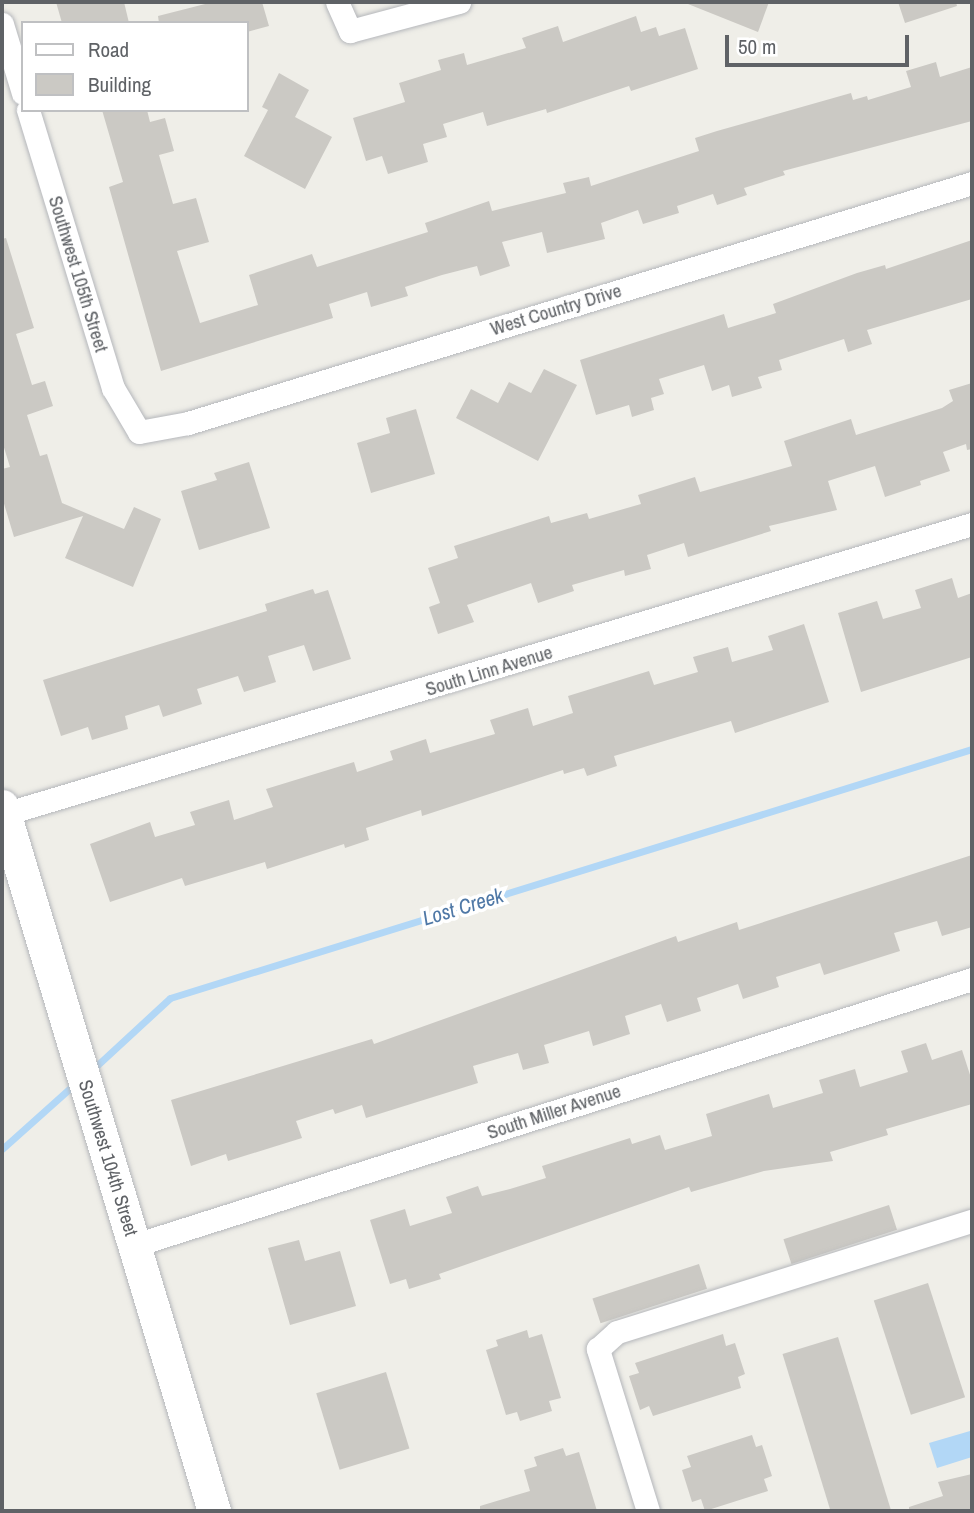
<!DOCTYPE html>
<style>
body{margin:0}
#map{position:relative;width:974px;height:1513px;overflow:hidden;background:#efeee8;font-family:"Archivo Narrow",sans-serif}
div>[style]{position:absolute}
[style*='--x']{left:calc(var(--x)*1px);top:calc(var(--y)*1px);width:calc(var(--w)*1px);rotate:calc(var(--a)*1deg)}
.water>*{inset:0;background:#b2d7f6}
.stream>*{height:7px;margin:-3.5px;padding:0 3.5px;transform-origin:3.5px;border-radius:3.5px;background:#b2d7f6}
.building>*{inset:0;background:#cbc9c4;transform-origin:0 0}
.roads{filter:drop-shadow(0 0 2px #b5b7bb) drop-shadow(0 0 2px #b5b7bb)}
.street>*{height:23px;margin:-11.5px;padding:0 11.5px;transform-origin:11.5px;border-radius:11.5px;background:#fff}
.secondary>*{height:33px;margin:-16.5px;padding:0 16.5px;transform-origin:16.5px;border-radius:16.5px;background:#fff}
span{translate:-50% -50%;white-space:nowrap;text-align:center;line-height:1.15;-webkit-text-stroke:7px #fff;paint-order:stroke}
.street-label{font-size:19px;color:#5f6266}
.water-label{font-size:21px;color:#4f78a6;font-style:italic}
.frame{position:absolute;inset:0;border:4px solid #5f6266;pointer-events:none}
.legend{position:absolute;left:21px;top:21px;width:228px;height:91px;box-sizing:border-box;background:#fff;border:2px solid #bfc0c2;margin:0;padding:9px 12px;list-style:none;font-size:21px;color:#5f6266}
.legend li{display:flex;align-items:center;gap:14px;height:35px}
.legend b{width:35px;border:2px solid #bfc0c2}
.scale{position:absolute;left:725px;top:35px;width:184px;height:32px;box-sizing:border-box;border:4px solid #5f6266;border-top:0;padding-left:9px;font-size:21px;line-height:24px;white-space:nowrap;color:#5f6266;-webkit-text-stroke:5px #fff;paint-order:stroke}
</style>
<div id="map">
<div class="water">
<i style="clip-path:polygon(970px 1431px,972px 1457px,937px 1468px,929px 1443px)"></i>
</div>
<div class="stream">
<i style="--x:92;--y:1070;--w:106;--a:-42.7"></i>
<i style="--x:170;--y:998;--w:840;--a:-17.25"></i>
<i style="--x:2;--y:1149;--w:101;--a:-41.8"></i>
</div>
<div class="building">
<i style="clip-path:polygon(56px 2px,124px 2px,129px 23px,62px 23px)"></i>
<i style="clip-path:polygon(213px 2px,262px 2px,269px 26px,247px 32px,247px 23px,159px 23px,158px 16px)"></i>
<i style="clip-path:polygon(683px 2px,769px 2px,758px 32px)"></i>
<i style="clip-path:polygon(898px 2px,956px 2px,957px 6px,905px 23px)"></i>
<i style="clip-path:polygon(636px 16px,641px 32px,656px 27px,659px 36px,685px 28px,698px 69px,631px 91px,629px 86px,547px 113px,546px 109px,487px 126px,483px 112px,443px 124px,447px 137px,423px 144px,428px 162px,388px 174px,382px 156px,366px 161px,353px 118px,405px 102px,399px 83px,441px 70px,438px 60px,464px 53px,467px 65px,526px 48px,522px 38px,558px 26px,563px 42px)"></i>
<i style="clip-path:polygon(936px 62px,940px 77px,972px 67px,972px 121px,783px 171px,785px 175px,744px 188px,747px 195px,717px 205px,713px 194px,677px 206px,679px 213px,643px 224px,638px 210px,601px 223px,605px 239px,547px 253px,542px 232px,502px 242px,510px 266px,480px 276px,477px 266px,442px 275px,405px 287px,408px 296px,371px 307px,367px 292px,329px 304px,333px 318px,161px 371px,109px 187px,123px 182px,102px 110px,147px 110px,150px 122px,165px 118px,174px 151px,159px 155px,173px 204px,196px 198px,209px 242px,177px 251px,200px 323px,258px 305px,249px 275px,312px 254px,317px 267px,428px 232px,425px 223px,489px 201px,492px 211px,566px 193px,563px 183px,589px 177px,591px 186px,699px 151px,695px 138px,717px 131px,851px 93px,853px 100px,867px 96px,868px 100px,911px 87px,906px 71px)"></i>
<i style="clip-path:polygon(279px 73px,309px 90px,295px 117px,332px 137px,305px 189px,244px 156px,268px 110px,262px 107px)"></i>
<i style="clip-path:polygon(6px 238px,34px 328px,16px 334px,32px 385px,45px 381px,53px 406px,27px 415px,40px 456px,47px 454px,62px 503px,124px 529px,134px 507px,161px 519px,133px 587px,65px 558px,83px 516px,14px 537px,2px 497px,2px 469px,10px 467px,2px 441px,2px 239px)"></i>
<i style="clip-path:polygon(972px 240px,972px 299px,867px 330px,872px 344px,848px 352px,844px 339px,779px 360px,782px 370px,758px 377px,762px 388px,732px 397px,729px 385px,712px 391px,704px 365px,659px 379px,664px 394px,651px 398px,654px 410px,632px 417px,629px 405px,596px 415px,580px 360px,724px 314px,728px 328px,776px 313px,773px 304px,857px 273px,885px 265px,886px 269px)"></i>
<i style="clip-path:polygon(544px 369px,577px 385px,538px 461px,456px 418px,471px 389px,498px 403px,509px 382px,531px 393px)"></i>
<i style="clip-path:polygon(972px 383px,972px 449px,967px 450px,966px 444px,943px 452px,950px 471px,920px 481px,921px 485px,885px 497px,875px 466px,828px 481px,837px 510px,769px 526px,771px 531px,688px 557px,684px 543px,647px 555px,651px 569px,625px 576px,624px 570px,572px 585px,574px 591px,538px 603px,531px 583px,467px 605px,474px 622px,438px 634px,429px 607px,440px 603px,428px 568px,458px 558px,454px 546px,549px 516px,551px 523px,587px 513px,589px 519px,641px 504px,638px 495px,695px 477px,700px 492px,792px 466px,784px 441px,851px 419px,856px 435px,942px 408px,953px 401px,949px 390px)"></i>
<i style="clip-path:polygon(416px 409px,435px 474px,371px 493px,357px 443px,390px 433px,386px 418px)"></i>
<i style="clip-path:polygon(249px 462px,270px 528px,199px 550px,181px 491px,217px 480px,214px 473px)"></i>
<i style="clip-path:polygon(952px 578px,958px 598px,972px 593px,972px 657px,861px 692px,838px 613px,877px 601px,883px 619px,921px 608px,915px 590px)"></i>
<i style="clip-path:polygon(313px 589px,315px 594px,328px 590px,351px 659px,313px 671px,304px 645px,268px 656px,276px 682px,244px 692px,238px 676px,197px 689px,202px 704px,163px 717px,159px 705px,125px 716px,128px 729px,92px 740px,88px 727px,61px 736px,43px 680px,267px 611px,265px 604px)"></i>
<i style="clip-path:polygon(804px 624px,829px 702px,735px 733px,731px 721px,614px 756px,617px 766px,587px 776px,584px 768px,564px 774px,563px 770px,422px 816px,421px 810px,366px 828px,369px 840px,345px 848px,344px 844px,267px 869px,265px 862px,185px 886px,182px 878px,110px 902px,90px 844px,150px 822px,155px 837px,195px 825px,190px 812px,229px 800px,234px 820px,273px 807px,266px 789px,354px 762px,357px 772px,393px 760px,390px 751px,426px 739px,430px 753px,495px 734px,490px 720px,528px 708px,533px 726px,573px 713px,568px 696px,649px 671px,654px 685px,698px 672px,693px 657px,728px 647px,732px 662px,773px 650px,768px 636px)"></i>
<i style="clip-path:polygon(972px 855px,972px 927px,942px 936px,937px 921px,894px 933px,900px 951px,824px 975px,820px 963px,776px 977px,779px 987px,743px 999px,738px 984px,697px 998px,701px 1011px,667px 1022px,661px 1004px,625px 1016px,630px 1034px,593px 1046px,589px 1031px,544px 1045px,549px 1063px,523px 1070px,518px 1053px,473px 1066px,478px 1083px,366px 1118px,362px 1105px,335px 1114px,333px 1109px,296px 1121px,302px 1138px,228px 1161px,226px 1154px,191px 1166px,171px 1100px,372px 1039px,374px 1044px,676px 936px,678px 942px,737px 922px,739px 930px)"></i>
<i style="clip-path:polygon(926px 1043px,932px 1060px,962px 1050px,972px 1081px,972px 1104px,886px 1129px,888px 1135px,830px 1152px,833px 1161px,764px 1171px,691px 1192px,689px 1187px,439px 1274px,441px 1279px,409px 1289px,406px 1279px,390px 1284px,370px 1220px,405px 1209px,410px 1226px,452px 1213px,446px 1197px,478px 1186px,482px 1196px,510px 1189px,546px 1178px,542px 1166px,630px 1138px,632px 1144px,660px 1135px,665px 1150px,712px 1136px,706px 1114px,769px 1094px,773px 1108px,823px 1093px,819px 1080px,855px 1069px,860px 1087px,908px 1072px,901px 1051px)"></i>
<i style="left:889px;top:1205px;width:26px;height:111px;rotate:72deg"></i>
<i style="clip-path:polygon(299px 1240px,305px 1261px,340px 1251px,356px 1306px,290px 1325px,268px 1248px)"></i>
<i style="left:699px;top:1264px;width:26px;height:112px;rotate:72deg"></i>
<i style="left:928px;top:1283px;width:120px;height:57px;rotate:72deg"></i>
<i style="clip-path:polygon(527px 1330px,529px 1338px,542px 1334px,561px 1398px,549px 1401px,552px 1411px,520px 1421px,517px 1412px,506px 1415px,486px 1350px,498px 1346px,496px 1340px)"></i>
<i style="clip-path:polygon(723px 1334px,726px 1346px,735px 1343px,745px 1374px,738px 1377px,741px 1388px,653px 1416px,649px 1406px,640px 1410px,629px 1376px,639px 1373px,635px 1363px)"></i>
<i style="left:838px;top:1337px;width:182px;height:58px;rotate:73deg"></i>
<i style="left:386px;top:1372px;width:80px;height:73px;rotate:73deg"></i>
<i style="clip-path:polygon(752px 1435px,756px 1447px,762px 1445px,772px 1476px,764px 1479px,768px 1491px,705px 1511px,701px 1499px,692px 1502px,682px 1470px,691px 1467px,687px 1456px)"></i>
<i style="clip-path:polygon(563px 1448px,566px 1456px,579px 1452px,597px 1511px,480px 1511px,480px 1506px,530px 1491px,524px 1470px,537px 1466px,534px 1457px)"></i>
<i style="clip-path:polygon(972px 1474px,972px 1511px,909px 1511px,909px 1507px,943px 1496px,938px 1482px)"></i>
</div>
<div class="roads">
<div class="street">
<i style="--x:337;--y:2;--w:32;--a:66"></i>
<i style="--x:350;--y:31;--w:113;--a:-14.9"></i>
<i style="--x:2;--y:24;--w:72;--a:73.1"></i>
<i style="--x:28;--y:110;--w:291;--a:73"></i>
<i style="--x:113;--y:388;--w:51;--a:59.4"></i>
<i style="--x:139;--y:432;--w:50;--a:-10.4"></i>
<i style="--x:188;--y:423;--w:820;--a:-17.02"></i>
<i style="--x:4;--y:814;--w:1011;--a:-16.68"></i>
<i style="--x:135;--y:1245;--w:878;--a:-17.63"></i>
<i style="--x:648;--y:1511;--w:170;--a:-107.2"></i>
<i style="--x:598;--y:1349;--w:25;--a:-42"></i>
<i style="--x:617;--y:1332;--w:372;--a:-17.4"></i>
</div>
<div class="secondary">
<i style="--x:2;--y:806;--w:736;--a:73.26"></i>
</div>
</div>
<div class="street-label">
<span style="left:78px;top:274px;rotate:73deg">Southwest 105th Street</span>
<span style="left:556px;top:310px;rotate:-17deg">West Country Drive</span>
<span style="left:489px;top:671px;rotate:-17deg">South Linn Avenue</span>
<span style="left:554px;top:1112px;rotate:-18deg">South Miller Avenue</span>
<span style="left:108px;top:1158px;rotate:73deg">Southwest 104th Street</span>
</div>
<div class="water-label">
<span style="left:463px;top:907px;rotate:-17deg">Lost Creek</span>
</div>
<div class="frame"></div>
<ul class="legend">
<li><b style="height:9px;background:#fff"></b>Road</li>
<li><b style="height:19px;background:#cbc9c4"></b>Building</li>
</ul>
<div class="scale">50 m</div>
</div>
